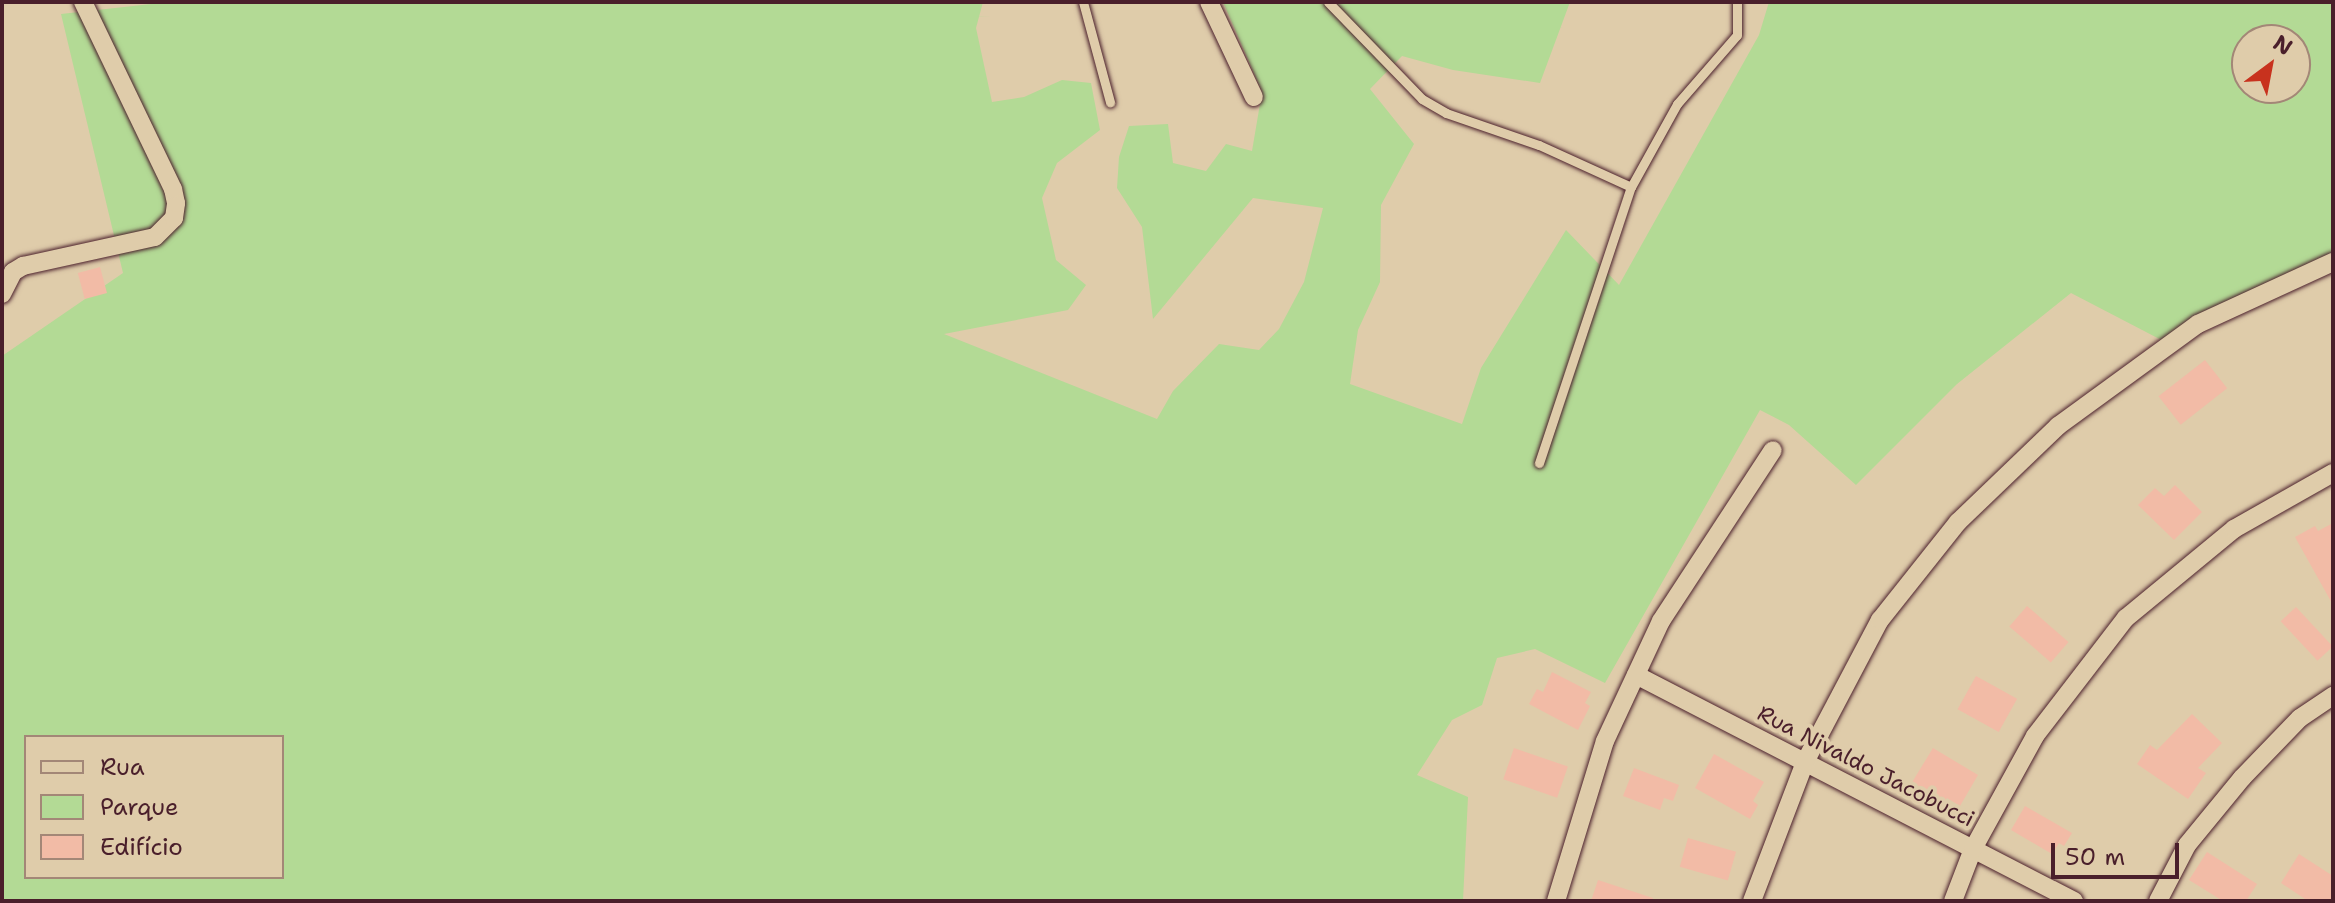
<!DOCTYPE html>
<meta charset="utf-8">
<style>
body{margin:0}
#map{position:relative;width:2335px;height:903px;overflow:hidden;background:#dfccaa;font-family:"Shantell Sans",sans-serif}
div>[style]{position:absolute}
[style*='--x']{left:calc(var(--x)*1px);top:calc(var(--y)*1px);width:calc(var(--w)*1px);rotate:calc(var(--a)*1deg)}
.green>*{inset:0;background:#b3da95}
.building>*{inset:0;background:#f2bba6;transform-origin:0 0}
.roads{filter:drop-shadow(0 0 2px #4a1f2b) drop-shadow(0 0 2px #4a1f2b)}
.service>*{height:9px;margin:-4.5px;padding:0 4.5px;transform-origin:4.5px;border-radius:4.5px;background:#dfccaa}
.minor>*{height:18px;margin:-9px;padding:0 9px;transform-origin:9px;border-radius:9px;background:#dfccaa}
span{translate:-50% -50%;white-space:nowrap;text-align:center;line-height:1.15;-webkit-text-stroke:8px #dfccaa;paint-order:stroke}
.street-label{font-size:22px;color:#4a1f2b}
.frame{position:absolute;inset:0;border:4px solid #4a1f2b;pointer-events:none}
.legend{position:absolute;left:24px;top:735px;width:260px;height:144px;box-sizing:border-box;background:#dfccaa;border:2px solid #a38777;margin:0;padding:10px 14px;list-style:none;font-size:24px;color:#4a1f2b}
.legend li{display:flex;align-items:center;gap:16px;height:40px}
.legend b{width:40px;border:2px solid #a38777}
.north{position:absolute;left:2231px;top:24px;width:80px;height:80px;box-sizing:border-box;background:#dfccaa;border:2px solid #a38777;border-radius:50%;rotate:32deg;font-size:22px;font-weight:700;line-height:32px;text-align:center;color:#4a1f2b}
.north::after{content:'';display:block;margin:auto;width:28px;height:36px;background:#c8321e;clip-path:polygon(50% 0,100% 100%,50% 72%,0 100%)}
.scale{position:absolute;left:2051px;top:843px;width:128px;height:36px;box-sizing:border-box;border:4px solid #4a1f2b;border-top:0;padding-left:10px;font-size:24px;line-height:28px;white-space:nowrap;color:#4a1f2b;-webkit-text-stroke:6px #dfccaa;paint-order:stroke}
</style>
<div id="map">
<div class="green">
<i style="clip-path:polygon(evenodd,169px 2px,983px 2px,976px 28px,992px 102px,1024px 97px,1062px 80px,1091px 83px,1100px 130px,1057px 163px,1042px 198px,1056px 260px,1086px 285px,1068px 310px,944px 334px,1157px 419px,1173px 391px,1219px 344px,1259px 350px,1279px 329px,1304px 282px,1323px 208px,1253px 198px,1153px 319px,1142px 227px,1117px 188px,1119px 157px,1129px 126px,1168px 124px,1173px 163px,1206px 171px,1226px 144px,1252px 151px,1262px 92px,1223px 2px,1570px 2px,1540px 83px,1453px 70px,1402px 56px,1370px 89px,1414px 144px,1381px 205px,1380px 282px,1358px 330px,1350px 384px,1462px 424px,1481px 368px,1566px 230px,1619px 285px,1759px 35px,1769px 2px,2333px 2px,2333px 262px,2171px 345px,2071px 293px,1957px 384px,1856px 485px,1789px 425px,1760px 410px,1605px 683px,1535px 649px,1497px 658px,1482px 705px,1452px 720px,1417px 775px,1468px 797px,1463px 901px,2px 901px,2px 356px,123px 273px,61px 14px,169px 2px,2247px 40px,2295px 40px,2295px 88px,2247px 88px,2247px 40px,169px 2px,26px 737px,282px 737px,282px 877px,26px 877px,26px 737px)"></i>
</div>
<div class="building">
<i style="left:100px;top:267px;width:27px;height:23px;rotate:75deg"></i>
<i style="left:2205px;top:360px;width:36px;height:59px;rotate:52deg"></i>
<i style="clip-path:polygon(2175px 485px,2202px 512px,2174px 540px,2138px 505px,2155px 488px,2164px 496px)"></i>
<i style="clip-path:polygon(2333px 523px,2333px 605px,2295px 537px,2315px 526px,2318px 531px)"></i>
<i style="left:2027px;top:606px;width:55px;height:27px;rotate:41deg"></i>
<i style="left:2296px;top:607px;width:54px;height:21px;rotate:47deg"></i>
<i style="clip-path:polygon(1552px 672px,1591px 692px,1585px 703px,1590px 706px,1578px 730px,1529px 704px,1537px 689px,1543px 692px)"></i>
<i style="left:1976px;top:676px;width:47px;height:38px;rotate:29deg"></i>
<i style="clip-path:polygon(2192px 714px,2222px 743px,2198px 768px,2206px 773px,2188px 799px,2137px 764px,2150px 745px,2157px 750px)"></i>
<i style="left:1514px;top:748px;width:57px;height:33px;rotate:19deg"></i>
<i style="clip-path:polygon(1933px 748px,1978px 775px,1960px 806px,1947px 798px,1943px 803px,1911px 784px)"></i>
<i style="clip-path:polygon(1714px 754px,1764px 782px,1753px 801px,1758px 805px,1750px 819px,1695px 788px)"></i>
<i style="clip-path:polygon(1634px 768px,1679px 785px,1673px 801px,1664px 798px,1660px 810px,1623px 796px)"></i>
<i style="clip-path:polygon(2025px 806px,2072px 833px,2064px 846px,2059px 843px,2052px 854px,2011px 830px)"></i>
<i style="left:1688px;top:838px;width:50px;height:30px;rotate:16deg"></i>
<i style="clip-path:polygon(2207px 852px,2257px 884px,2246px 901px,2223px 901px,2189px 880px)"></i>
<i style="clip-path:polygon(2299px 854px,2333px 876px,2333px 901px,2308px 901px,2281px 883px)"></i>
<i style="clip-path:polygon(1598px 880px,1653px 898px,1653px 901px,1591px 901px)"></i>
</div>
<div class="roads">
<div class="service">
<i style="--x:1083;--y:2;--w:104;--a:74.9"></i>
<i style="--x:1328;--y:2;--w:135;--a:45.9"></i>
<i style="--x:1422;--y:99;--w:28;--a:30"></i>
<i style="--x:1446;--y:113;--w:98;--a:19"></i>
<i style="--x:1539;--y:145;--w:101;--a:24.5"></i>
<i style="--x:1539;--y:463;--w:291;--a:-71.6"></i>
<i style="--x:1631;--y:187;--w:95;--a:-61"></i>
<i style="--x:1677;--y:104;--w:91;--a:-49"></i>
<i style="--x:1737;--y:35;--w:33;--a:-90"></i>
</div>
<div class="minor">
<i style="--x:1209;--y:2;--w:105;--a:64.7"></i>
<i style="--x:2;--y:294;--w:25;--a:-63"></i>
<i style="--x:13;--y:272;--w:12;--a:-31"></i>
<i style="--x:23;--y:266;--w:135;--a:-12.4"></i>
<i style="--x:155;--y:237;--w:27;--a:-45"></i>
<i style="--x:174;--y:218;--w:15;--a:-82"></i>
<i style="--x:176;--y:203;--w:14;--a:-102"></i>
<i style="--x:173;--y:189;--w:208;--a:-115.7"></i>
<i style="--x:1636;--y:675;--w:493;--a:27.3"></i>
<i style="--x:1556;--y:901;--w:167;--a:-73"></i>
<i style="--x:1605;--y:741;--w:132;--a:-65"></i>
<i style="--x:1661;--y:621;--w:204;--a:-56.8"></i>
<i style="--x:1752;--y:901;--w:149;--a:-69.1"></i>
<i style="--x:1805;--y:762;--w:161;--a:-62.2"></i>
<i style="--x:1880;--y:620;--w:125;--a:-51.5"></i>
<i style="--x:1958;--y:522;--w:139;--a:-43.8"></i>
<i style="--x:2058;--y:426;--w:173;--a:-36.1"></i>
<i style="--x:2198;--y:324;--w:149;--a:-24.7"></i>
<i style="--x:1953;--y:901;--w:56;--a:-69"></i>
<i style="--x:1973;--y:849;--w:129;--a:-61.2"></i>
<i style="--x:2035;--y:736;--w:149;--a:-52.4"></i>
<i style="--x:2126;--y:618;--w:140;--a:-39.5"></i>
<i style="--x:2234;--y:529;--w:114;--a:-29.5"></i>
<i style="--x:2158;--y:901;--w:63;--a:-62.6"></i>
<i style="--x:2187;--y:845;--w:87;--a:-50.6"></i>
<i style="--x:2242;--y:778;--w:83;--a:-46"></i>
<i style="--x:2300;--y:718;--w:40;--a:-34"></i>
</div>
</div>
<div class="street-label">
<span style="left:1866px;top:766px;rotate:27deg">Rua Nivaldo Jacobucci</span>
</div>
<div class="frame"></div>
<ul class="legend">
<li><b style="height:10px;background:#dfccaa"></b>Rua</li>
<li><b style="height:22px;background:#b3da95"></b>Parque</li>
<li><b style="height:22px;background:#f2bba6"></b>Edifício</li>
</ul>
<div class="north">N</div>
<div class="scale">50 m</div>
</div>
